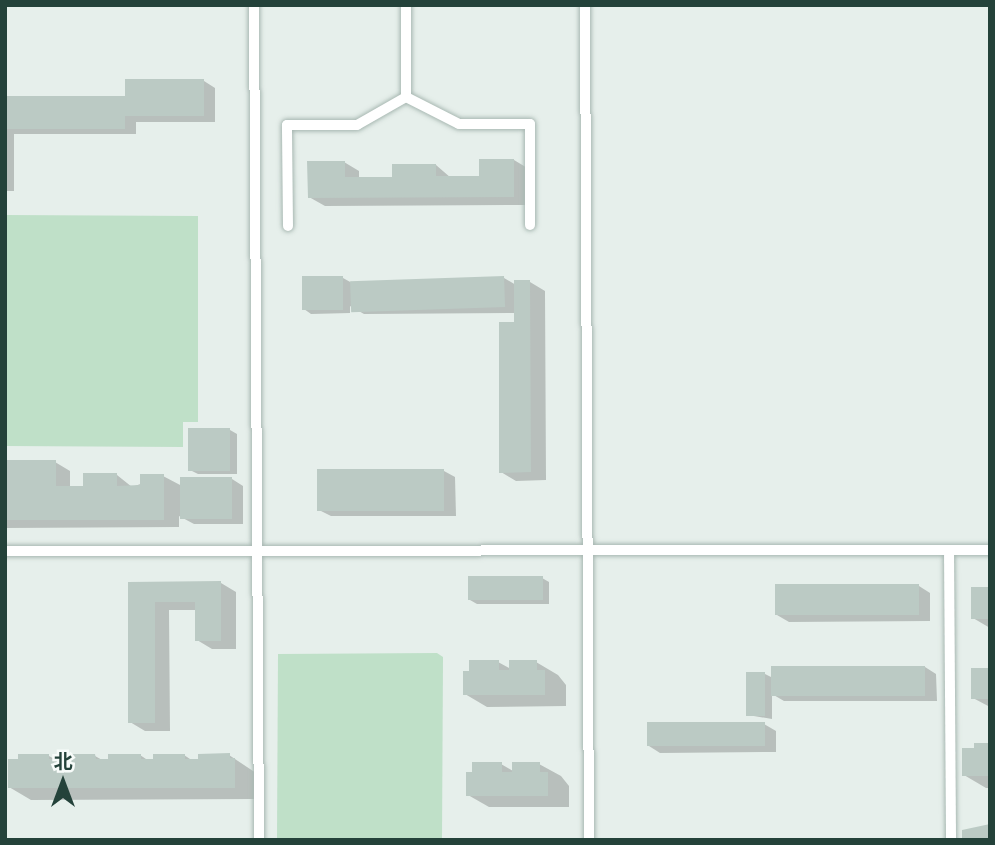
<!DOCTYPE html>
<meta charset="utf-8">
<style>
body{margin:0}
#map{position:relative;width:995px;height:845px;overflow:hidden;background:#e6efeb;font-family:"PT Sans","Noto Sans SC",sans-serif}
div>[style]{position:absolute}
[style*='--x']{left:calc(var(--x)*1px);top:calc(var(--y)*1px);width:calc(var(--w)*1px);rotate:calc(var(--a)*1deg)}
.green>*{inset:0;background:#bfe0c8}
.shadow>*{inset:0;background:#0003}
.building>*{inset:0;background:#bbcac4;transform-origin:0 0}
.roads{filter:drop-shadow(0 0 2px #a8b8b2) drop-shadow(0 0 2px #a8b8b2)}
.lane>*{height:10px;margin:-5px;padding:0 5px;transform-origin:5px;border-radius:5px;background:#fff}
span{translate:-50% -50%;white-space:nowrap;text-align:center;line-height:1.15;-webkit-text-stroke:6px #f7fbf9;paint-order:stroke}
.frame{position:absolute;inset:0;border:7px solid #24423a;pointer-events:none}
.north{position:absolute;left:28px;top:747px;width:70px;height:70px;-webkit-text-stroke:5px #f7fbf9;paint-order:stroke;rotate:0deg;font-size:19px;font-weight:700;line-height:28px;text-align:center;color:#24423a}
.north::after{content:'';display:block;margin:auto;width:24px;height:32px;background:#24423a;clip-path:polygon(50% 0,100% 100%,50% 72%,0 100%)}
</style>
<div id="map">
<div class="green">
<i style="clip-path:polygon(6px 215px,198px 216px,198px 422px,183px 422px,183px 447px,5px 446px)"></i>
<i style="clip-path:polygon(437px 653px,443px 657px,442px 840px,277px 840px,278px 654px)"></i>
</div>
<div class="shadow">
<i style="clip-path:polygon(204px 81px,215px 88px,215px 122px,136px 122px,136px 134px,14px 134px,14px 191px,5px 191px,5px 97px,126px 97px)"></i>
<i style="clip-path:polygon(514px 160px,529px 169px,529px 205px,325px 206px,309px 197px,344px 162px,359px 171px,359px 179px,394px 178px,436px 165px,451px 178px,480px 178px)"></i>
<i style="clip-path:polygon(343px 278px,352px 283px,504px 278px,516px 285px,530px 282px,545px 291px,546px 480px,516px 481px,501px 472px,516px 313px,364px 314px,350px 306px,350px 313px,311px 314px,304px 309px)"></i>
<i style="clip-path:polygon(230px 430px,237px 434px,237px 474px,198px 474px,190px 470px)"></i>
<i style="clip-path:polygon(5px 462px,55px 462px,70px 471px,70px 488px,85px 488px,117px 475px,132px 487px,163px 476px,182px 486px,232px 479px,243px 486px,243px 524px,194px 524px,179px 516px,179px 527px,5px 528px)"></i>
<i style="clip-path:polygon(444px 471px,455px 477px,456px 516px,331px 516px,319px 510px)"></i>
<i style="clip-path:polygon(542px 578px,549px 582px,549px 604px,477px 604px,470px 600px)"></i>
<i style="clip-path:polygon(130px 583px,221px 583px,236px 592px,236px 649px,212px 649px,197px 640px,197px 610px,169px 610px,170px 731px,145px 731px,130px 722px)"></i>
<i style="clip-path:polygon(919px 586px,930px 593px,930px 621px,789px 622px,777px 615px)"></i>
<i style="clip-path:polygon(990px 588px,990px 628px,973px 618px)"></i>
<i style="clip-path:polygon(498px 662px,511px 669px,536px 662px,558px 675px,566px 685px,566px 706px,487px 707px,465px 694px)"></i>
<i style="clip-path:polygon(925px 667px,936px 674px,937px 701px,784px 701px,772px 694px,772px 719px,748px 715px,765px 674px,773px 678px)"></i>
<i style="clip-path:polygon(990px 669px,990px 707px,973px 698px)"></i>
<i style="clip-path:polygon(764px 724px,776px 731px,776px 752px,660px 753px,649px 746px)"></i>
<i style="clip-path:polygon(990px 745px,990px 788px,986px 788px,964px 775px)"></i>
<i style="clip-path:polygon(140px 755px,149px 761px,184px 755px,193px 761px,229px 755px,256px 773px,256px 799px,31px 800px,9px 787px,49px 756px,58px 761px,95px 756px,104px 761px)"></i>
<i style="clip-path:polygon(501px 764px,513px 771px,539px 764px,561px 776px,569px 786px,569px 807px,489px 807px,468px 795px)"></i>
</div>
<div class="building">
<i style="clip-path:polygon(125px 79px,204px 79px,204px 116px,125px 116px,125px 129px,5px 129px,5px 96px,125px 96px)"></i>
<i style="clip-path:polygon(479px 159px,514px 159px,514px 197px,308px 198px,307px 161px,345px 161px,345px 177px,392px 177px,392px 164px,436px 164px,436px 176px,479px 176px)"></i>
<i style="left:302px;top:276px;width:41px;height:34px"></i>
<i style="left:504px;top:276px;width:31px;height:154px;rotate:88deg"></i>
<i style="clip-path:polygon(514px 280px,530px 280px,531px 472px,499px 473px,499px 322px,514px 322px)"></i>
<i style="left:230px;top:428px;width:43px;height:42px;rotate:90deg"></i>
<i style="clip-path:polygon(5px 460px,56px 460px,56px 486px,83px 486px,83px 473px,117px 473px,117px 486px,140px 485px,140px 474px,164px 474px,164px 520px,5px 520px)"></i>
<i style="left:317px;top:469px;width:127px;height:42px"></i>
<i style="left:180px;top:477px;width:52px;height:42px"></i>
<i style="left:543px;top:576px;width:24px;height:75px;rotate:90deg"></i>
<i style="clip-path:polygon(221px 581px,221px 641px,195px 641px,195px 602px,155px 602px,155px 723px,128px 723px,128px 582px)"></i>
<i style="left:919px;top:584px;width:31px;height:144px;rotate:90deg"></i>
<i style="left:971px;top:587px;width:19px;height:32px"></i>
<i style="clip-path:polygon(469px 660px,499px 660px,499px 670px,509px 670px,509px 660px,537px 660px,537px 670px,545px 670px,545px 695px,463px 695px,463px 671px,469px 671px)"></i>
<i style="left:771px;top:666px;width:154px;height:30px"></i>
<i style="left:971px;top:668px;width:19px;height:31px"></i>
<i style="left:746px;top:672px;width:19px;height:44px"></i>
<i style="left:765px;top:722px;width:24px;height:118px;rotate:90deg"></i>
<i style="clip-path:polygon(974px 743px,990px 743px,990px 776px,962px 776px,962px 748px,974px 748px)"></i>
<i style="clip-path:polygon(230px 753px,230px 758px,235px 758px,235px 788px,8px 788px,8px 759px,18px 759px,18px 754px,49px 754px,49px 759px,61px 759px,61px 754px,95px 754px,96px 759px,108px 759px,108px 754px,141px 754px,141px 759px,153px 759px,153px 754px,185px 754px,185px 759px,198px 759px,198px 754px)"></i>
<i style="clip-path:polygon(472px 762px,502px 762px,502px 772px,512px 772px,512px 762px,540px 762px,540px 772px,548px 772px,548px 796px,466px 796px,466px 772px,472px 772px)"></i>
<i style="clip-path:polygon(990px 824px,990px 840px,962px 840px,962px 830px)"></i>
</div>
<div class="roads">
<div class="lane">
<i style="--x:254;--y:5;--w:835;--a:89.66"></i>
<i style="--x:406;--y:5;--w:92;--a:90"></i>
<i style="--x:585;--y:5;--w:835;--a:89.73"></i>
<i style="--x:288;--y:226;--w:101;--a:-90.6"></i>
<i style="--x:287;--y:125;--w:70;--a:0"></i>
<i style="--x:357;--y:125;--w:56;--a:-29.7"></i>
<i style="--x:406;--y:97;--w:59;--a:27"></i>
<i style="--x:459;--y:124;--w:71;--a:0"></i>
<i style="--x:530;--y:124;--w:101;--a:90"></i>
<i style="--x:949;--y:550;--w:290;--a:89.6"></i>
<i style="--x:5;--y:551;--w:985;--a:-0.06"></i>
</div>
</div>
<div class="frame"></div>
<div class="north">北</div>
</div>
